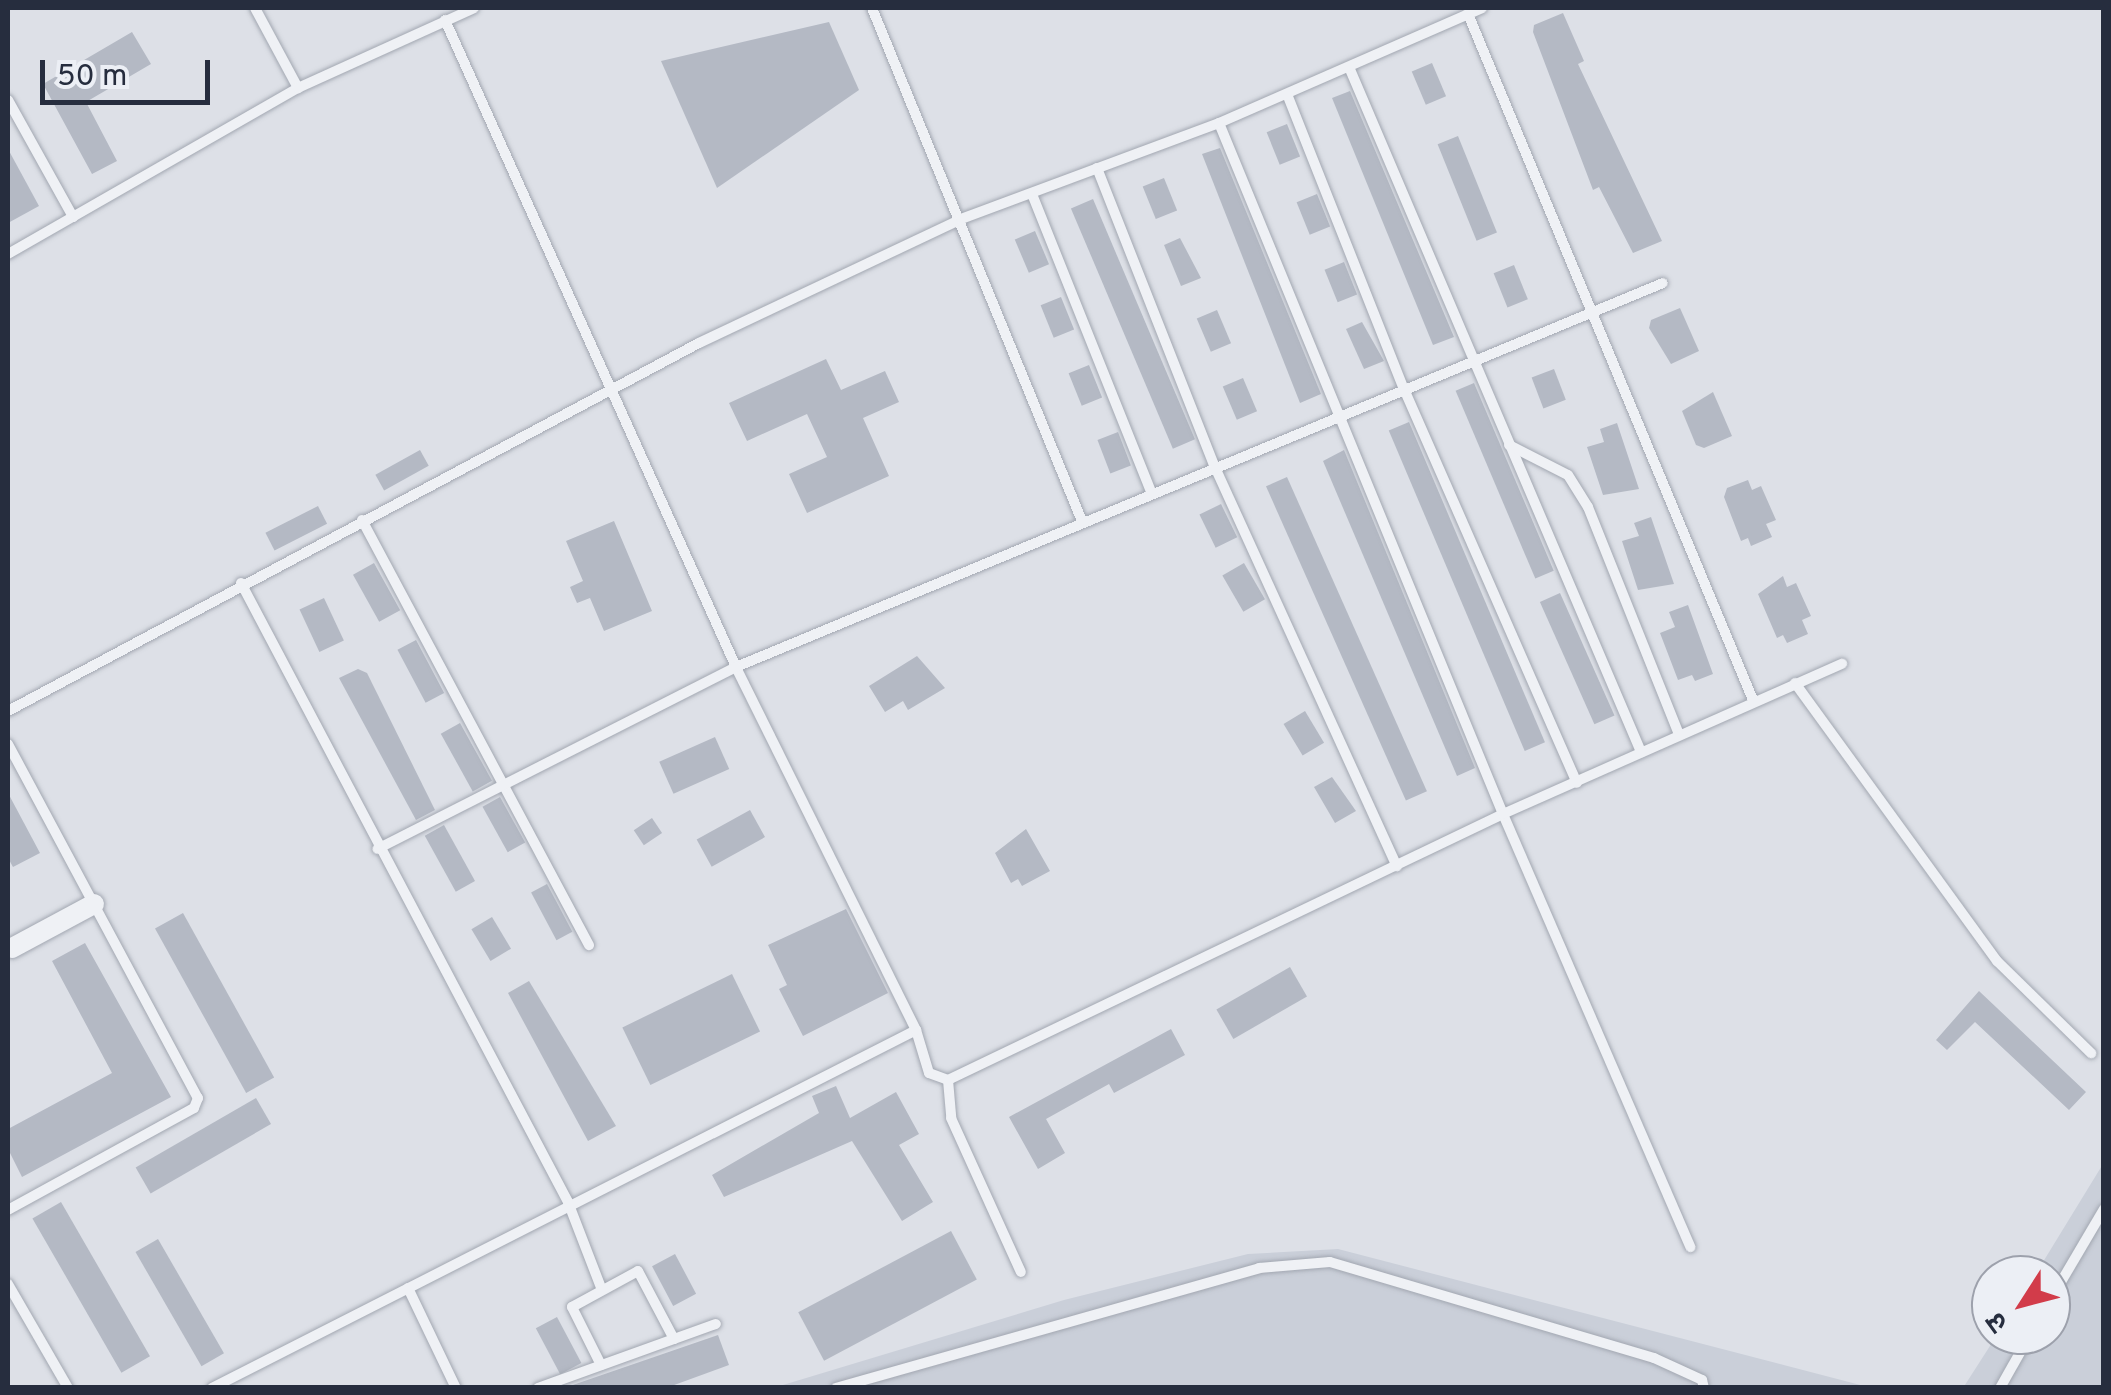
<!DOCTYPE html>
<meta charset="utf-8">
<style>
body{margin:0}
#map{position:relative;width:2111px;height:1395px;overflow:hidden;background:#dde0e7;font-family:Overpass,"Noto Sans Devanagari",sans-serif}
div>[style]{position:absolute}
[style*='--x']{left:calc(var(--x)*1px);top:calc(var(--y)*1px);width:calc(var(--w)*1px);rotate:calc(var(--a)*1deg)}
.built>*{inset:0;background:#cacfd9}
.building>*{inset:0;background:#b4b9c4;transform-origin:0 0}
.roads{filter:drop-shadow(0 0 2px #a2a7b1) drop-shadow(0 0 2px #a2a7b1)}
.lane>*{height:10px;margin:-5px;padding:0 5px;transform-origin:5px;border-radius:5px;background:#eff1f5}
.street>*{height:20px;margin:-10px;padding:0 10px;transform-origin:10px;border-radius:10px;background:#eff1f5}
span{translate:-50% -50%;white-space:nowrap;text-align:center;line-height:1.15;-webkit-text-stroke:8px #eceff5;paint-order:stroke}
.frame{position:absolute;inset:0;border:10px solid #262d3e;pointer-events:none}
.north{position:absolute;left:1971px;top:1255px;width:100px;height:100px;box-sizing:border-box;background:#eceff5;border:2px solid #9da1ac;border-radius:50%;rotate:234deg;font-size:28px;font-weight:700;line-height:40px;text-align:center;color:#262d3e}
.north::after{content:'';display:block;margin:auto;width:35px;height:45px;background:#d23c4a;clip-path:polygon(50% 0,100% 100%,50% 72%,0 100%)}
.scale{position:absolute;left:40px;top:60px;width:170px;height:45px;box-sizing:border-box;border:5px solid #262d3e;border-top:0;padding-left:12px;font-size:30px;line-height:35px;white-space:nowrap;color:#262d3e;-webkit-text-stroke:8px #eceff5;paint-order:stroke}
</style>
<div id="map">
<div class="built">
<i style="clip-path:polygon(2103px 1164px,2103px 1387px,1963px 1388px,1997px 1335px,2051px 1335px,2051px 1275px,2035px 1275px)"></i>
<i style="clip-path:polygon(1338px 1249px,1868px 1387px,773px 1388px,1064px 1300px,1248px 1254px)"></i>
</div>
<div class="building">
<i style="clip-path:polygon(1563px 13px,1584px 61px,1578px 64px,1662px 241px,1633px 253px,1599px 187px,1593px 190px,1533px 32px,1534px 25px)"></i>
<i style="clip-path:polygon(829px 22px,859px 90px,717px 188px,661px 61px)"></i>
<i style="clip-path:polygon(132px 32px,151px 64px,86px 102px,117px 161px,92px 174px,43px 84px)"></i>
<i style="left:1432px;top:63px;width:36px;height:22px;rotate:67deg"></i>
<i style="clip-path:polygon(1350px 91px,1454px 337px,1433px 345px,1332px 98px)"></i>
<i style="left:1287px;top:124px;width:35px;height:22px;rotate:68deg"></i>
<i style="left:1458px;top:136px;width:104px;height:22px;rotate:68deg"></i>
<i style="clip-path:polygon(1220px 148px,1321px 394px,1300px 403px,1202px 154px)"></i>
<i style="clip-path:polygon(8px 149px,39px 206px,8px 223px)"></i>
<i style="left:1164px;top:178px;width:35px;height:23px;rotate:68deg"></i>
<i style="left:1317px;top:194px;width:35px;height:22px;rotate:68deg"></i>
<i style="left:1093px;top:199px;width:261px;height:24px;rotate:67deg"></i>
<i style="left:1035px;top:231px;width:36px;height:22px;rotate:67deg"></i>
<i style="clip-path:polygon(1180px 238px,1201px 278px,1181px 286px,1164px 245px)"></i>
<i style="left:1344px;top:262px;width:35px;height:21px;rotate:68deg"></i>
<i style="left:1514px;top:265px;width:37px;height:22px;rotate:68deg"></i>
<i style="left:1061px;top:297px;width:35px;height:22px;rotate:68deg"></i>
<i style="clip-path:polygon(1680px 308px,1699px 351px,1671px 364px,1649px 328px,1651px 320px)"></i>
<i style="left:1217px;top:310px;width:36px;height:22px;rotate:67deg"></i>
<i style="clip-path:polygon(1362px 322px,1384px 361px,1364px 369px,1346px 329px)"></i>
<i style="clip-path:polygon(826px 359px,841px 390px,885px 371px,899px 402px,863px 418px,889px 476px,807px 513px,789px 474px,827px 457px,807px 414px,747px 441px,729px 403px)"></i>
<i style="left:1089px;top:365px;width:35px;height:22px;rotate:68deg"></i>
<i style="left:1554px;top:369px;width:33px;height:24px;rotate:69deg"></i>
<i style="left:1243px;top:378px;width:36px;height:22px;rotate:67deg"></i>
<i style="left:1474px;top:383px;width:204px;height:20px;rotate:67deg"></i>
<i style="clip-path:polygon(1713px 392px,1732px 436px,1704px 448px,1696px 445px,1682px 411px)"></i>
<i style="left:1409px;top:422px;width:348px;height:22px;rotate:67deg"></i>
<i style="clip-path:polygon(1617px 423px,1639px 489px,1603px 495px,1587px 447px,1604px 442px,1600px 429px)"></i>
<i style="left:1118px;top:432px;width:36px;height:22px;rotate:69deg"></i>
<i style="left:420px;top:450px;width:18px;height:51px;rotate:61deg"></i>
<i style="clip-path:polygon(1344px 450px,1475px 768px,1457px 776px,1323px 461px)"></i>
<i style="left:1287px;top:477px;width:344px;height:23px;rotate:66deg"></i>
<i style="clip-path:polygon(1748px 480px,1752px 490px,1761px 486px,1776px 520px,1766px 524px,1772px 537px,1751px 546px,1748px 538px,1741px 541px,1724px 497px,1727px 488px)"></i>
<i style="left:1221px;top:504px;width:37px;height:24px;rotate:64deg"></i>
<i style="left:318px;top:506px;width:20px;height:59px;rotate:63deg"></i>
<i style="clip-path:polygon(1651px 517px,1674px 584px,1638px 590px,1622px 541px,1639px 536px,1634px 523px)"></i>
<i style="clip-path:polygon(614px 521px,652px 611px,604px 631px,590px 598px,577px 603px,570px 587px,583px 581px,566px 541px)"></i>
<i style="left:374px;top:563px;width:54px;height:24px;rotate:61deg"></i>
<i style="left:1244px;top:563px;width:42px;height:25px;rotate:60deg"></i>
<i style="clip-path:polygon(1783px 576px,1787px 587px,1796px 583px,1811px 616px,1802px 620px,1808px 634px,1787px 643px,1783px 635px,1777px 638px,1758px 594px)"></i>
<i style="left:1560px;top:593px;width:134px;height:22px;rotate:66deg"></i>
<i style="left:324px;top:598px;width:47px;height:27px;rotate:65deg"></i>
<i style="clip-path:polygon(1688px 605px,1713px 674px,1695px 681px,1692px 675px,1678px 680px,1660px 633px,1675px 627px,1669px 612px)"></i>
<i style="left:416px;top:640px;width:60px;height:21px;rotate:62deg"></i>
<i style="clip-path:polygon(917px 656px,945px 688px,908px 710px,903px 701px,885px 712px,869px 686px)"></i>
<i style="clip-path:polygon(358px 669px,367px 673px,435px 810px,416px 820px,339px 678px)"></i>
<i style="left:1305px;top:711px;width:37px;height:25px;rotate:59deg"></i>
<i style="left:460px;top:723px;width:66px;height:22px;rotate:61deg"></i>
<i style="left:715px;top:737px;width:35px;height:61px;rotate:66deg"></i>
<i style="clip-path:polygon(1332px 777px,1356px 811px,1335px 823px,1314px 787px)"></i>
<i style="clip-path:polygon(8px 793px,40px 853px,13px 867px,8px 858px)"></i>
<i style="left:500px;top:797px;width:52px;height:20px;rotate:61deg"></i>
<i style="left:750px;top:810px;width:31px;height:61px;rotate:61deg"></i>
<i style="left:652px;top:818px;width:18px;height:22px;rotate:56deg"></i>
<i style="left:444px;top:825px;width:64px;height:22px;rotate:61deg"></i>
<i style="clip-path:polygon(1026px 829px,1050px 871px,1022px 886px,1018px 879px,1011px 883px,995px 853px)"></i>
<i style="left:547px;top:884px;width:54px;height:18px;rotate:62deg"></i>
<i style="clip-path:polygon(846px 909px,888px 993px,803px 1036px,779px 989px,787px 985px,768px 945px)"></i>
<i style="left:183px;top:913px;width:188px;height:32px;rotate:61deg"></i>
<i style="left:492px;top:917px;width:37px;height:24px;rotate:59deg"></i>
<i style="clip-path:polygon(85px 943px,171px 1097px,22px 1177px,8px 1149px,8px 1129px,112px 1073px,52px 961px)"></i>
<i style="left:1290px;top:967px;width:34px;height:85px;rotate:60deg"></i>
<i style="left:732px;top:974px;width:64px;height:122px;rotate:64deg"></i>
<i style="clip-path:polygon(529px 981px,616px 1126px,588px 1141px,508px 993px)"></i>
<i style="clip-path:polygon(1979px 991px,2086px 1092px,2069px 1110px,1975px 1022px,1947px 1050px,1936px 1040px)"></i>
<i style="clip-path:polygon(1171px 1029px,1185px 1055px,1114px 1093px,1109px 1084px,1046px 1119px,1065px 1153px,1038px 1169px,1009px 1117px)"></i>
<i style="clip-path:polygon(836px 1086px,850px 1118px,896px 1092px,919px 1134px,899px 1145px,933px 1202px,902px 1221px,852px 1141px,724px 1197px,712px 1175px,819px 1113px,812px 1096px)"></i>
<i style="left:256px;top:1098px;width:30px;height:139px;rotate:60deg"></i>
<i style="left:61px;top:1202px;width:178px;height:33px;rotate:60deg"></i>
<i style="left:951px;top:1231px;width:55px;height:173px;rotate:62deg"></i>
<i style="left:158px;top:1239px;width:132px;height:26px;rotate:60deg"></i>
<i style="left:675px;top:1254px;width:45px;height:26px;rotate:62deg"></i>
<i style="left:557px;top:1317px;width:52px;height:24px;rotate:62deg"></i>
<i style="clip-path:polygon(718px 1335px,729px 1365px,666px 1388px,567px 1387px)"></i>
</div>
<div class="roads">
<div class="lane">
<i style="--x:255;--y:8;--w:91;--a:61.7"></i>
<i style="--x:872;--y:8;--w:554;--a:67.74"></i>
<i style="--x:1468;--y:14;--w:743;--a:67.44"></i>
<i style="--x:445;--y:20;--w:709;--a:65.78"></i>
<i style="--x:736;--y:667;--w:1003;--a:-22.5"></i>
<i style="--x:1349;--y:67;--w:745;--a:66.91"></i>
<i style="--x:1287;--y:94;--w:317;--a:68.4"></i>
<i style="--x:1404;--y:389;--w:430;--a:66.3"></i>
<i style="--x:8;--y:100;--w:134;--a:60.9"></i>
<i style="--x:1219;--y:123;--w:747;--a:67.66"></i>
<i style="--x:1503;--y:814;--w:472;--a:66.6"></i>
<i style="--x:1097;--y:168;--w:319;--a:68.5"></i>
<i style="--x:1214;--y:465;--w:441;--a:65.5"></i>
<i style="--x:1032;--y:194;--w:321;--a:68.2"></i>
<i style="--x:8;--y:254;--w:334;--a:-29.8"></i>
<i style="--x:298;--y:88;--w:193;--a:-24.4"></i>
<i style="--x:1509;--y:445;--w:66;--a:27"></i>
<i style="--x:1568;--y:475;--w:38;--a:58"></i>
<i style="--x:1588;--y:507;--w:245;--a:68.2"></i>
<i style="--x:362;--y:520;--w:482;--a:61.9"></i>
<i style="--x:241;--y:583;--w:700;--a:62.15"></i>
<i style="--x:568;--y:1202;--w:94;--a:68.9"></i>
<i style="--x:1795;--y:683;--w:344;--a:54"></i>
<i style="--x:1997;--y:961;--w:132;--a:44.4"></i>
<i style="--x:8;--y:711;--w:783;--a:-28.04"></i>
<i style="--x:699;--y:343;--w:290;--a:-25.3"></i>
<i style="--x:961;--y:219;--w:275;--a:-20.4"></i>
<i style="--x:1219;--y:123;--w:287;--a:-23.6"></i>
<i style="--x:8;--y:744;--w:402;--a:61.8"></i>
<i style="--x:198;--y:1098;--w:11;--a:112"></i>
<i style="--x:194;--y:1108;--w:212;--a:151.3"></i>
<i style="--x:916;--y:1030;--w:45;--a:73.2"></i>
<i style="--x:929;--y:1073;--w:20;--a:20"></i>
<i style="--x:948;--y:1080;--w:615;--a:-25.61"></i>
<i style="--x:1503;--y:814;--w:371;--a:-23.9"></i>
<i style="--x:948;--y:1080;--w:38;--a:85"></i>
<i style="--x:951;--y:1118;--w:169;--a:65.6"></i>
<i style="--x:8;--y:1284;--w:120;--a:60"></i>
<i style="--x:408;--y:1288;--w:111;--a:64.4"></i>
<i style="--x:2051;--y:1299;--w:104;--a:-59.5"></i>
<i style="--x:601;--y:1365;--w:65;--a:-116.6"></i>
<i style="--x:572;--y:1307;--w:75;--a:-28.6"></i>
<i style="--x:638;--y:1271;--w:77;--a:62.1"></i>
<i style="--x:212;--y:1388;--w:790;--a:-26.95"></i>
<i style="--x:916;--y:1030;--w:405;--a:-116.4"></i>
<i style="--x:736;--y:667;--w:402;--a:153.1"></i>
<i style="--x:538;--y:1388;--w:189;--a:-19.8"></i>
<i style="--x:836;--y:1388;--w:440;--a:-15.8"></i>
<i style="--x:1259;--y:1268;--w:71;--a:-4.8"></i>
<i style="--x:1330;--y:1262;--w:338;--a:16.5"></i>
<i style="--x:1654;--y:1358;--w:53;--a:24.6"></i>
<i style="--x:1702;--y:1380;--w:8;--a:76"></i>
<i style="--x:2000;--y:1388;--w:61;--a:-60.5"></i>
</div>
<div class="street">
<i style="--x:12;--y:948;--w:93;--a:-28.2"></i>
</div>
</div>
<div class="frame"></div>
<div class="north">उ</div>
<div class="scale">50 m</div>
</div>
